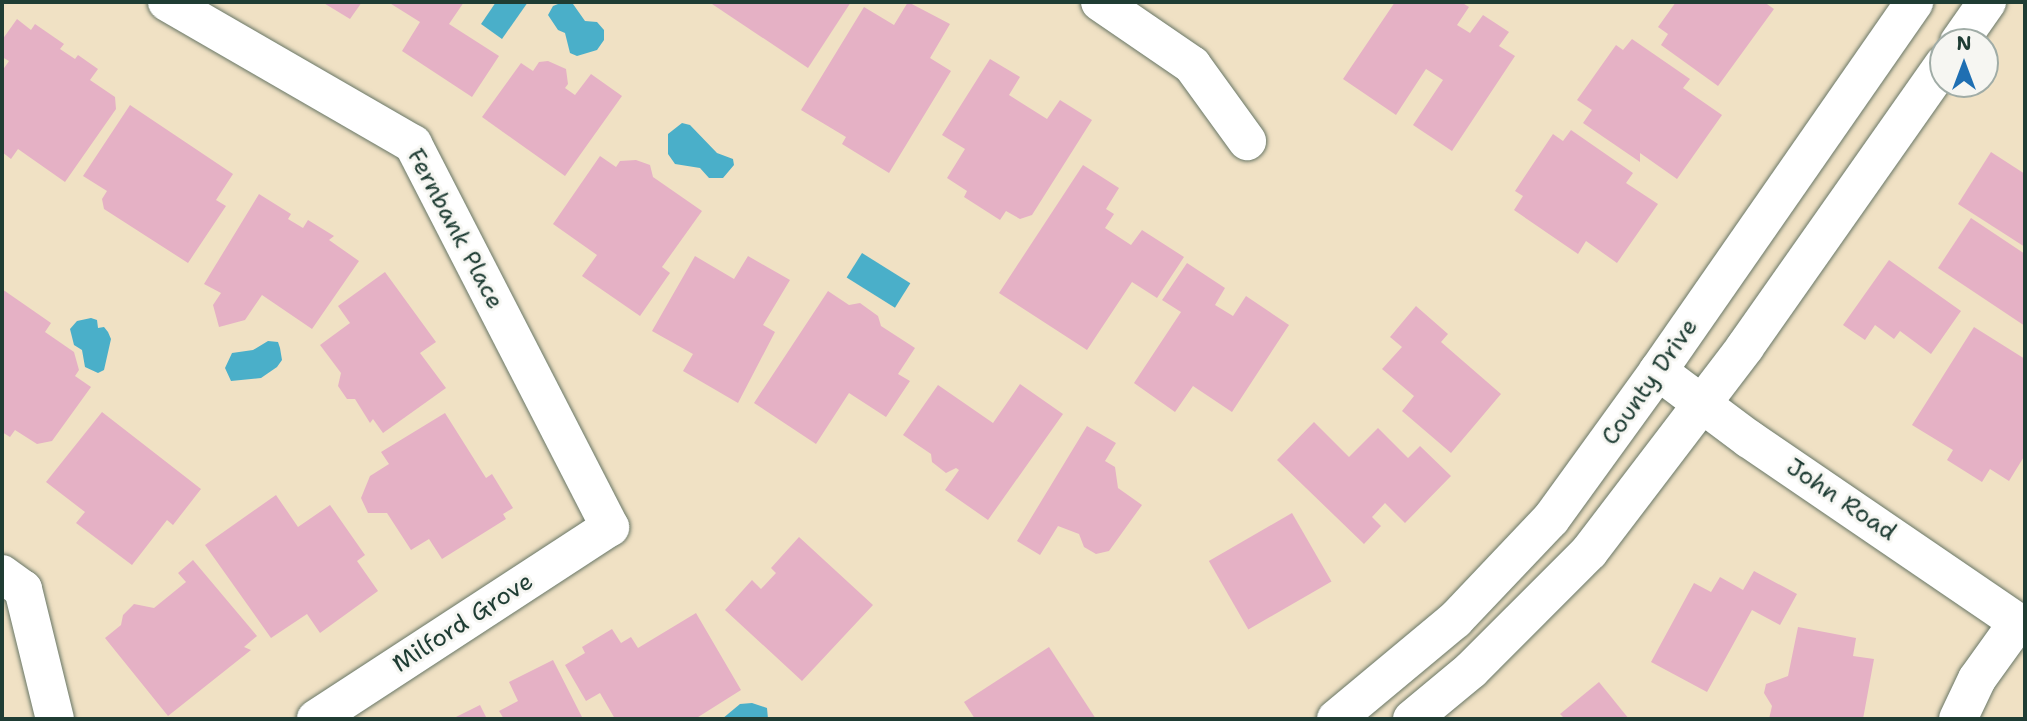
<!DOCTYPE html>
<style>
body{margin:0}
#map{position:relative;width:2027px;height:721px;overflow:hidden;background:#f0e1c4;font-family:"Shantell Sans",sans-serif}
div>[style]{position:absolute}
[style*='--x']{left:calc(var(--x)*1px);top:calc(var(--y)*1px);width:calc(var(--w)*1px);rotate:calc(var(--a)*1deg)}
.water>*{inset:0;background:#4aafc9;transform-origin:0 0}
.building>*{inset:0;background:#e5b1c5;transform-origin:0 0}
.roads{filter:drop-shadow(0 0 2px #687666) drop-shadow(0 0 2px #687666)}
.street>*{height:38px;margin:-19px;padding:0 19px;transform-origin:19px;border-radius:19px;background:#fff}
.secondary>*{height:38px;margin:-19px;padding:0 19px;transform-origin:19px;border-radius:19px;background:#fff}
span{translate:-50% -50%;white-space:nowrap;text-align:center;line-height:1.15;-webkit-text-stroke:6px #f6f6f2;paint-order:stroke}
.street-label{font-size:24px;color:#1f3d34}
.frame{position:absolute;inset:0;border:4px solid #1f3d34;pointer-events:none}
.north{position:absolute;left:1929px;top:28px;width:70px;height:70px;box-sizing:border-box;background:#f6f6f2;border:2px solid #a0aca6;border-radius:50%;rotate:0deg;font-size:19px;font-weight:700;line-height:28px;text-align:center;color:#1f3d34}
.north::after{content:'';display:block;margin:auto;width:24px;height:32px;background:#1f6fb2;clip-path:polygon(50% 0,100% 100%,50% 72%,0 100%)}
</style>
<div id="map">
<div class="water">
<i style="clip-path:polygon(496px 2px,528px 2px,502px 39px,481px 24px)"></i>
<i style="clip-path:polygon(563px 2px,573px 4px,585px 21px,597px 22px,604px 30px,604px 40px,597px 50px,577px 56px,570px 53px,565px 33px,558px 30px,548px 15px,553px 6px)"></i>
<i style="clip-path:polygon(682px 123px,690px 125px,717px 153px,733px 159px,734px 165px,723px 178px,709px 178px,700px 168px,675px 164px,668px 154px,668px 134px)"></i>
<i style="left:862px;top:253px;width:57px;height:29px;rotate:32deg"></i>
<i style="clip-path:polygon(91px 318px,97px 320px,98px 328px,104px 327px,108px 332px,111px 339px,104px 370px,98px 373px,85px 367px,82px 350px,74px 345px,70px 329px,77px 321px)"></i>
<i style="clip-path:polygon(268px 341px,278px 342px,280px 348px,282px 360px,277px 367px,261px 378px,231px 381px,225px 368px,232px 353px,253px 350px)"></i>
<i style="clip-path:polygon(752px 703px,767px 708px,768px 719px,722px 719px,740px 704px)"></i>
</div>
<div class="building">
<i style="clip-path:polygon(322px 2px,362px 2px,350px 19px)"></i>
<i style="clip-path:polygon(388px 2px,464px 2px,449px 24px,499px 56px,472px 97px,402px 51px,420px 22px)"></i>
<i style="clip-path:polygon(709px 2px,851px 2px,808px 68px)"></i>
<i style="clip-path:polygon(908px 2px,950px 24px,930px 58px,951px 71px,889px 173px,842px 144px,846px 137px,801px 110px,864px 7px,894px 25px)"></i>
<i style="clip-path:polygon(1395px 2px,1461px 2px,1469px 7px,1457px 25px,1470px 33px,1483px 15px,1509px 32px,1499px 46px,1515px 56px,1452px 151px,1413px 125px,1443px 80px,1426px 69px,1396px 115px,1343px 79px)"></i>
<i style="clip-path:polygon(1676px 2px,1764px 2px,1774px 9px,1718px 86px,1661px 45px,1668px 34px,1658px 27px)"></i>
<i style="clip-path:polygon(17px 19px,31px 30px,35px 24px,64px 44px,60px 49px,75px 59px,78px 55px,98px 69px,90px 80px,115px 97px,116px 109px,65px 182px,18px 149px,11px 159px,2px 152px,2px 71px,9px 61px,2px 57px,2px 40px)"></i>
<i style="clip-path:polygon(1632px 39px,1690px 79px,1683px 88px,1722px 115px,1677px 179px,1640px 153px,1640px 162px,1583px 123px,1592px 110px,1577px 100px,1616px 45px,1623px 50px)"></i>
<i style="clip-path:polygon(990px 59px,1020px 77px,1009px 95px,1047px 119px,1060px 100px,1092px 120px,1032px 215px,1020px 219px,1006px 211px,1000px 220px,964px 197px,967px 191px,947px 178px,965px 149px,942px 135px)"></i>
<i style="clip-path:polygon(548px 61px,566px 69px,568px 84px,565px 88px,575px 95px,591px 74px,622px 96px,565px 176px,482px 117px,521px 63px,533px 71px,539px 62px)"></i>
<i style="clip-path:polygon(130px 105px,233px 174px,216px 200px,226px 206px,188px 263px,104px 209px,102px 199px,107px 191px,83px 176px)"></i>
<i style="clip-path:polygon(1571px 130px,1633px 173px,1626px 183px,1658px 204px,1617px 263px,1586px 241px,1578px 254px,1514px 210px,1523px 196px,1515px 191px,1553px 134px,1563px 141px)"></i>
<i style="clip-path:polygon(1991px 152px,2025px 174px,2025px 247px,1958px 204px)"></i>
<i style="clip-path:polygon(600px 156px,616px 167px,620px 161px,636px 160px,650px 165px,653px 177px,702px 211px,662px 267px,670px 273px,640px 316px,582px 276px,597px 255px,553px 224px)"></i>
<i style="clip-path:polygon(1083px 165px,1119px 188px,1106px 209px,1114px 214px,1105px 228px,1131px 245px,1142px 230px,1184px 257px,1157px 298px,1132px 282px,1087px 350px,999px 293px)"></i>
<i style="clip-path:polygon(259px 194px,291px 214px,288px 219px,303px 228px,308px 220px,334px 236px,329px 240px,359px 261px,312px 329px,262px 295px,245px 320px,219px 327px,213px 305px,221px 293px,204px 284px)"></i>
<i style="clip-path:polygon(1971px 218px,2025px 254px,2025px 326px,1938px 268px)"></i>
<i style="clip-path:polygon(695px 256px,734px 279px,748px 256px,790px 280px,763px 325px,775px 332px,738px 403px,683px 371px,693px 354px,652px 331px)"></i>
<i style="clip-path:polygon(1889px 260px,1961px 311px,1931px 354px,1900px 331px,1894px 339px,1875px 325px,1865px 340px,1843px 325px)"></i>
<i style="clip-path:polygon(1187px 263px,1225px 288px,1215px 305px,1233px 316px,1246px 296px,1289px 325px,1232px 412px,1193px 386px,1175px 412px,1134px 383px,1181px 312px,1162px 300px)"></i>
<i style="clip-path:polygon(385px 272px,436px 342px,420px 353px,446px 388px,383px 433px,373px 419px,370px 423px,355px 399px,347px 399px,338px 386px,341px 373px,320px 345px,350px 323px,338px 306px)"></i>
<i style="clip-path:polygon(2px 289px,51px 323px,45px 332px,74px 352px,79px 370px,75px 376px,91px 387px,52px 441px,37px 444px,15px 430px,10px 437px,2px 432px)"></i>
<i style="clip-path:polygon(828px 291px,849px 305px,860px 303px,878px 316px,881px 326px,915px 348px,898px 374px,910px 381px,886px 417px,849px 393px,816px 444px,754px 403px)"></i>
<i style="clip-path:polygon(1416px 306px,1448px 334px,1441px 342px,1501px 394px,1451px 453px,1402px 411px,1414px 396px,1382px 369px,1402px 347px,1390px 337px)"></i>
<i style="clip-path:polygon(1974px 327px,2025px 359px,2025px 455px,2009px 481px,1990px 469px,1982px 482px,1947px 460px,1953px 450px,1912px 425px)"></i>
<i style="clip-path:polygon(1020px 384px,1063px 414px,988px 520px,945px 490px,959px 470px,956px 468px,946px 473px,932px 462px,931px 454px,903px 435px,938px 385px,993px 423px)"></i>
<i style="clip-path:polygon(102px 412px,201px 489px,173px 525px,167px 520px,132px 565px,76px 523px,85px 512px,46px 482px)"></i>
<i style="clip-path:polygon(445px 413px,486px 478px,492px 474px,513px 508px,503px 514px,506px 519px,442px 559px,429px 539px,411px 550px,387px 513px,368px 513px,361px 498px,370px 476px,389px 464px,381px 452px)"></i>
<i style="clip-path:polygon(1314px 422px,1349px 457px,1378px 428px,1408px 458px,1420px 446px,1451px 476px,1405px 523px,1385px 503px,1372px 517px,1381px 526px,1364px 544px,1277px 460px)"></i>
<i style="clip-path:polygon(1087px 426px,1116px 443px,1105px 461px,1115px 467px,1118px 488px,1142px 505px,1109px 551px,1096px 554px,1084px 547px,1079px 534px,1058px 526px,1040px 555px,1017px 541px)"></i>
<i style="clip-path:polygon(276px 495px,298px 527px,330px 505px,365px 555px,357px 561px,378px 591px,320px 633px,307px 614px,271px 638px,205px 545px)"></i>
<i style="left:1292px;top:513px;width:79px;height:96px;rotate:60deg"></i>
<i style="clip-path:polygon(799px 537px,873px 605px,802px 681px,725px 610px,752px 580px,761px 589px,776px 573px,771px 568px)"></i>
<i style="clip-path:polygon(193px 560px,257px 636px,244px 647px,251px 650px,168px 716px,105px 638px,121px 625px,123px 615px,134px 604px,154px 608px,186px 582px,178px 573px)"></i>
<i style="clip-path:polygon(1754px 571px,1797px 594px,1780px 625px,1752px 610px,1707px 692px,1651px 662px,1694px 583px,1711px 592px,1720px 577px,1743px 590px)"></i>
<i style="clip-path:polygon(696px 613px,741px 690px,695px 719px,615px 719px,600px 693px,586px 701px,565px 665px,585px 653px,582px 647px,612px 629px,621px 643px,631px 637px,638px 648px)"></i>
<i style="clip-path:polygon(1798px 627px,1856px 638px,1853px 656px,1874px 659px,1863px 719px,1769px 719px,1772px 706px,1764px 693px,1766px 684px,1788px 676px)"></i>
<i style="clip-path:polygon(1049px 647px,1096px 719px,975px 719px,964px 702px)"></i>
<i style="clip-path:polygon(553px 660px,583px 719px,504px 719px,499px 711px,518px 701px,509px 682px)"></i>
<i style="clip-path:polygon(1599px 682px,1629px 719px,1565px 719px,1560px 714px)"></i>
<i style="clip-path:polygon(480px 705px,487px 719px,452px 719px)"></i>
</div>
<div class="roads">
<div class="street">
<i style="--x:167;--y:2;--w:284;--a:30"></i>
<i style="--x:413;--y:144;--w:431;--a:62.8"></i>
<i style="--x:610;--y:527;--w:351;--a:146.9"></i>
<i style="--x:1100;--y:2;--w:112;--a:34.4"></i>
<i style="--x:1192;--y:65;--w:94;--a:54.1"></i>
<i style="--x:2;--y:574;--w:26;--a:36"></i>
<i style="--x:23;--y:589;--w:134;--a:76.2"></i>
<i style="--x:1958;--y:719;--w:44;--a:-64.6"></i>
<i style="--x:1977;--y:679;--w:70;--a:-54.3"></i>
</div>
<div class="secondary">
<i style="--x:1959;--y:42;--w:49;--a:-55"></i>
<i style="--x:1658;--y:371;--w:114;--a:36.8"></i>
<i style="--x:1749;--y:439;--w:334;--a:34.3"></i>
<i style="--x:1336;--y:719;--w:155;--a:-39.8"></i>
<i style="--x:1455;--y:620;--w:139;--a:-46.5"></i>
<i style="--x:1551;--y:519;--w:183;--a:-54.1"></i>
<i style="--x:1658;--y:371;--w:449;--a:-55.2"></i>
<i style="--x:1412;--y:719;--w:77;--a:-39.7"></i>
<i style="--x:1471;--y:670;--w:167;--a:-45"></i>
<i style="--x:1589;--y:552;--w:258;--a:-52.7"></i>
<i style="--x:1745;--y:347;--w:345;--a:-54.9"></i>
</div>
</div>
<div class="street-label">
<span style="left:455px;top:229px;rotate:62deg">Fernbank Place</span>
<span style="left:1650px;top:382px;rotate:-55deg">County Drive</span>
<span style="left:1841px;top:500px;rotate:34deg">John Road</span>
<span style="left:463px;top:623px;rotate:-33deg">Milford Grove</span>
</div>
<div class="frame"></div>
<div class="north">N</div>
</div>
